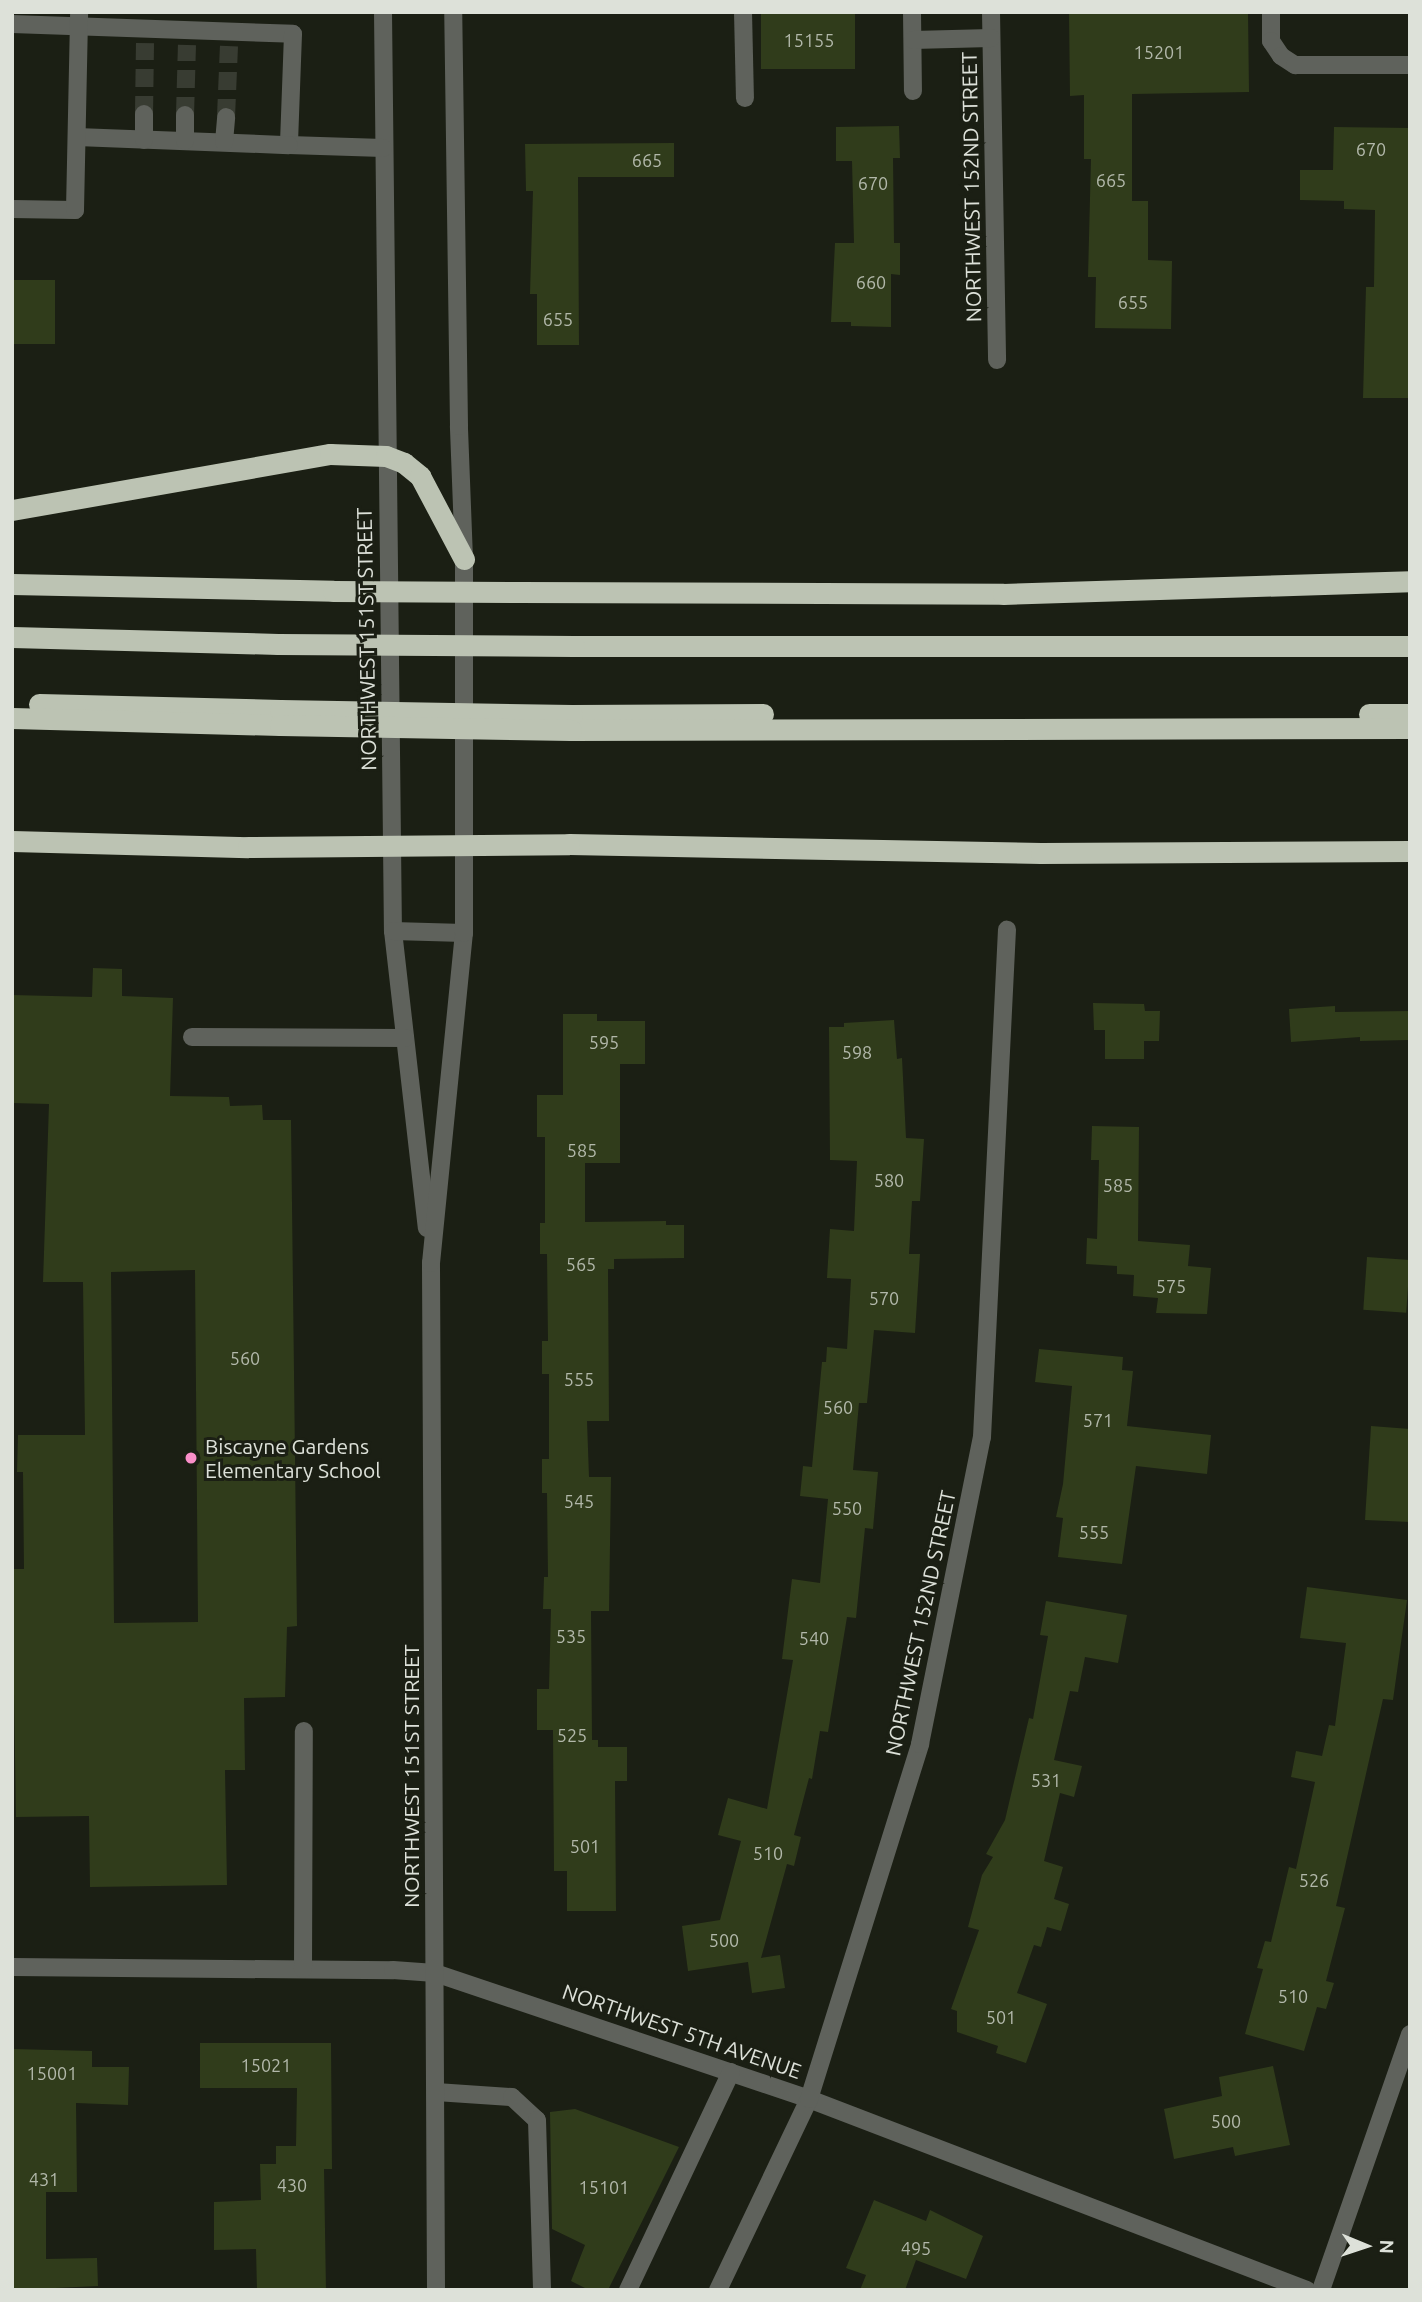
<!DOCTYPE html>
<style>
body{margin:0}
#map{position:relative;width:1422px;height:2302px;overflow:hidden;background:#1b1f14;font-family:Ubuntu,sans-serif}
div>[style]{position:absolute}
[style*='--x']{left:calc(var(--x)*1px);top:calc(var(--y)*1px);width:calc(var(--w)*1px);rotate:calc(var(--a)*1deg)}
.building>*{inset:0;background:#303c1b;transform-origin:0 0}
.minor-tunnel>*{height:18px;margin-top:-9px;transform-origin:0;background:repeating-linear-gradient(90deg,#383c32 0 18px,transparent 0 27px)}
.minor>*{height:18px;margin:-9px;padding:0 9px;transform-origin:9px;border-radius:9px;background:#5f625c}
.highway>*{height:21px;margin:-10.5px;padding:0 10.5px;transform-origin:10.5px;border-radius:10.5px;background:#bcc3b3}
.highway-bridge>*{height:21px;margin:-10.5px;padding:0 10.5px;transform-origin:10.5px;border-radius:10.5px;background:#bcc3b3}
.dots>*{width:19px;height:19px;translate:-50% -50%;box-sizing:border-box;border:4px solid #1b1f14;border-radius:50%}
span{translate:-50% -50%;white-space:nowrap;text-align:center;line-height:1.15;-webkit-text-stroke:6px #1b1f14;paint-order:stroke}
.number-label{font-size:18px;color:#b2b8aa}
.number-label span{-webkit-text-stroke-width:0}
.street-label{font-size:21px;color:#dde1d9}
.poi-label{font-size:21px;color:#dde1d9}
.left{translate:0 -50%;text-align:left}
.frame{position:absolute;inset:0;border:14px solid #dde1d9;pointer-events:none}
.north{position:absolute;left:1331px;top:2211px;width:70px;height:70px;-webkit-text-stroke:5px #1b1f14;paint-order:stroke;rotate:92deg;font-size:19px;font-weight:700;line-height:28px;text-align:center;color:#dde1d9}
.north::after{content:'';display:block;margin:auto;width:24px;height:32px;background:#dde1d9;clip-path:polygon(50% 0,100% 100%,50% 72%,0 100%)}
</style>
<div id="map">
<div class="building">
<i style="left:761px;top:12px;width:94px;height:57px"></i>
<i style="clip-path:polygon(1069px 12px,1248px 12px,1249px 92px,1132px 94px,1132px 201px,1148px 201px,1148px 260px,1172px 261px,1171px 329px,1095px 328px,1096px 277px,1088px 277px,1091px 159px,1084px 159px,1084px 95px,1070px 96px)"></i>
<i style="clip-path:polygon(899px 126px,900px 158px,893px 158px,894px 243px,900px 243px,900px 275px,891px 274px,891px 327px,851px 326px,851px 322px,831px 322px,835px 243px,854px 243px,852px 161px,836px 161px,836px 127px)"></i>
<i style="clip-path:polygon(1334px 127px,1410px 128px,1410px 398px,1363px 398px,1366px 287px,1374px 287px,1375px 210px,1344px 209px,1344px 201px,1300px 200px,1300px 170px,1333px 170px)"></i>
<i style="clip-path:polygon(674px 143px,674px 177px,578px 177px,579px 345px,537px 345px,537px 294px,530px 294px,533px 191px,526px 191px,525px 144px)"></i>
<i style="left:12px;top:280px;width:43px;height:64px"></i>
<i style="clip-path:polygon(evenodd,93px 968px,122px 969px,122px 996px,173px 998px,170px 1096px,229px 1097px,230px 1106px,262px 1105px,263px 1120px,291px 1120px,297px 1626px,287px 1627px,285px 1697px,244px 1698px,245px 1770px,225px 1770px,227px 1885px,90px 1887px,89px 1816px,16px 1817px,12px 1569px,24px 1569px,23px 1472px,17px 1472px,18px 1435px,85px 1435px,83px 1282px,43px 1282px,49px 1104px,12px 1103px,12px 995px,92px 997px,93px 968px,195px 1270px,198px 1622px,114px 1623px,111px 1272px,195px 1270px)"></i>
<i style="clip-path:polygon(1093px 1003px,1144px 1004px,1145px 1011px,1160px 1011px,1159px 1041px,1144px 1041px,1144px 1059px,1105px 1059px,1105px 1030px,1094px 1030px)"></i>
<i style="clip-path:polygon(1335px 1006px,1335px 1012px,1410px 1011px,1410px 1040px,1360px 1041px,1360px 1037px,1291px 1042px,1289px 1009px)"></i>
<i style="clip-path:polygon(563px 1014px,597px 1014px,597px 1021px,645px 1021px,645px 1064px,620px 1064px,620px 1163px,585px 1163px,585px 1222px,666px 1221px,666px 1225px,684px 1225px,684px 1258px,614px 1259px,614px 1269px,608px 1269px,609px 1421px,587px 1421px,589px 1477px,611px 1477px,609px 1611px,591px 1611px,592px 1740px,598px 1740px,598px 1747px,627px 1747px,627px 1781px,615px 1781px,616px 1911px,567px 1911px,567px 1871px,554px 1871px,553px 1730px,537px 1730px,537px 1689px,549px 1689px,551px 1609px,543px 1609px,544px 1577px,548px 1577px,547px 1493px,542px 1493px,542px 1459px,549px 1459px,549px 1374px,542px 1374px,542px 1341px,548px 1341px,547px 1254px,540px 1254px,540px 1223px,545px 1223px,545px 1137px,537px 1137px,537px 1095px,563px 1095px)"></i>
<i style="clip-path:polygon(894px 1020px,897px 1059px,902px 1058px,906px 1138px,924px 1139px,920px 1201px,912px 1201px,909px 1254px,920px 1254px,915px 1333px,874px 1330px,867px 1403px,859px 1403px,853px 1470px,878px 1472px,873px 1529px,865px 1528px,856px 1618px,847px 1617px,828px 1732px,820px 1731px,812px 1779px,809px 1778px,794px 1835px,801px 1837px,794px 1866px,787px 1864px,761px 1958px,780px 1955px,785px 1988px,752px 1993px,748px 1962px,688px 1971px,682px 1926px,720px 1920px,741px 1841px,718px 1835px,728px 1798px,767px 1809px,793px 1660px,782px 1659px,792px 1579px,820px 1583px,828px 1499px,800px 1496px,803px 1466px,812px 1467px,822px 1362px,826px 1362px,827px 1347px,847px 1349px,851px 1279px,827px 1278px,830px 1229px,854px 1231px,857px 1161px,830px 1160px,829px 1027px,844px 1027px,844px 1023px)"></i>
<i style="clip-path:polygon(1092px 1126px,1139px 1127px,1138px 1241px,1190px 1245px,1188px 1266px,1211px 1268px,1207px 1314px,1156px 1313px,1158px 1298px,1133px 1296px,1134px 1275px,1117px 1274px,1117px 1266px,1086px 1264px,1087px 1238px,1097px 1239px,1099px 1160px,1091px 1160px)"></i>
<i style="left:1367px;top:1257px;width:43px;height:53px;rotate:4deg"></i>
<i style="clip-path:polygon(1039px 1349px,1123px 1357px,1122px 1370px,1133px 1371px,1127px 1426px,1211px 1435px,1207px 1474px,1136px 1466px,1122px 1564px,1058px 1557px,1063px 1518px,1056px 1517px,1063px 1484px,1072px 1386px,1035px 1382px)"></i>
<i style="clip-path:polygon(1371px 1426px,1410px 1429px,1410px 1522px,1365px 1520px)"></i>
<i style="clip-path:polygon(1307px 1587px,1407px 1600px,1393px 1700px,1383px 1699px,1336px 1906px,1345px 1908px,1326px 1981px,1334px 1983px,1326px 2009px,1317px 2007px,1304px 2051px,1245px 2034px,1263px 1969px,1257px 1968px,1265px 1941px,1271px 1942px,1289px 1867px,1296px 1869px,1315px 1782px,1291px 1777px,1296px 1751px,1322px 1756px,1329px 1725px,1335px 1726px,1346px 1643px,1300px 1638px)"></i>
<i style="clip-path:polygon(1046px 1601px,1127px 1615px,1118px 1663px,1085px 1657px,1078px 1692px,1070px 1691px,1054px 1760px,1082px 1766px,1074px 1797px,1060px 1793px,1044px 1861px,1063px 1867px,1054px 1899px,1069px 1904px,1061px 1931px,1047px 1927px,1041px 1947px,1034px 1945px,1017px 1993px,1047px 2004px,1026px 2063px,996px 2053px,998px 2046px,957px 2032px,957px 2011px,951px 2009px,979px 1930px,968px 1927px,982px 1875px,993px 1857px,986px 1854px,1005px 1820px,1029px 1718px,1033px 1719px,1048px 1636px,1040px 1635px)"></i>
<i style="clip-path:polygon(200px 2043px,331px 2043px,332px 2169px,324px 2169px,326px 2290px,257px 2290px,256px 2249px,214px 2250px,214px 2202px,261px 2200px,260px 2164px,276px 2164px,276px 2146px,296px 2146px,297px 2088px,200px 2088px)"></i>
<i style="clip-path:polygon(12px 2049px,92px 2051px,92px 2067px,129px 2067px,128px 2105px,76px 2103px,77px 2192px,46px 2192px,46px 2259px,97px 2258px,98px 2286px,12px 2290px)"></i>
<i style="clip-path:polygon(1273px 2066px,1290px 2145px,1235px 2156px,1233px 2147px,1174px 2159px,1164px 2109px,1222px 2096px,1219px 2077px)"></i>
<i style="clip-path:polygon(575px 2109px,679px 2147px,608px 2290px,589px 2290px,571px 2281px,585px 2245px,552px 2229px,550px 2112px)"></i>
<i style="clip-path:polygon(874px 2200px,926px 2221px,930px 2210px,983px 2236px,966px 2279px,916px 2260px,905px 2290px,860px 2290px,866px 2275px,846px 2268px)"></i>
</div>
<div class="minor-tunnel">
<i style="--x:144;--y:114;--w:71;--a:-89.2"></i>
<i style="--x:185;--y:115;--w:70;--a:-88.4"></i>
<i style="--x:226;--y:117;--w:71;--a:-87.6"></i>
</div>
<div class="minor">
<i style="--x:383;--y:12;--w:919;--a:89.38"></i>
<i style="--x:393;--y:931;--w:299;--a:83.5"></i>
<i style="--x:743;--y:12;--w:86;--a:88.7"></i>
<i style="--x:912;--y:12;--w:79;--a:89.3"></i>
<i style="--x:991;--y:12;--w:348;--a:89"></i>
<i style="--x:1271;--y:12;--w:29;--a:90"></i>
<i style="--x:1271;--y:41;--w:18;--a:56"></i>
<i style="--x:1281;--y:56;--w:17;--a:33"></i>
<i style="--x:1295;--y:65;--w:115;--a:0"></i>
<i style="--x:12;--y:24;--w:281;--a:2"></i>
<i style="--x:293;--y:34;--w:111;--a:92.1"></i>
<i style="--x:289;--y:145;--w:94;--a:1.8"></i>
<i style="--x:913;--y:40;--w:78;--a:-1.5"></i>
<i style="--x:77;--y:137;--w:212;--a:2.2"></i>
<i style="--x:144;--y:140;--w:26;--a:-90"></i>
<i style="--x:185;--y:141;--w:26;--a:-90"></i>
<i style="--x:224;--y:142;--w:25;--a:-85"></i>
<i style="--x:12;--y:209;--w:63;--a:0.9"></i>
<i style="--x:75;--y:210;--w:198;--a:-88.8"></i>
<i style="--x:393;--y:931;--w:71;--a:1.6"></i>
<i style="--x:192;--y:1037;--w:213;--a:0.3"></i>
<i style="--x:12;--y:1967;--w:381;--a:0.5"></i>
<i style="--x:393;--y:1970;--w:42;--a:4.1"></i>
<i style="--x:435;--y:1973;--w:395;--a:18.6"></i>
<i style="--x:809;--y:2099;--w:533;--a:20.98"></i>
<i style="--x:303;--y:1969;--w:238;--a:-89.8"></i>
<i style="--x:436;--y:2092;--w:76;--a:3.8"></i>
<i style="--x:512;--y:2097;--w:34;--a:43"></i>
<i style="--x:537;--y:2120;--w:170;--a:88.3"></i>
<i style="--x:436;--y:2290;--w:1027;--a:-90.28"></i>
<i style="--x:431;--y:1263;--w:332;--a:-84.3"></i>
<i style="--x:464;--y:933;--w:374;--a:-90"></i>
<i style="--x:464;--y:559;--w:133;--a:-92.2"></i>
<i style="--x:459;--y:426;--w:414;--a:-90.8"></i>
<i style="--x:628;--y:2290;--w:241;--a:-64.7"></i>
<i style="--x:718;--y:2290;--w:212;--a:-64.5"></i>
<i style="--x:809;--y:2099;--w:372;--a:-72.6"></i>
<i style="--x:920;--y:1744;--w:313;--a:-78.6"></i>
<i style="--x:982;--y:1437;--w:508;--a:-87.18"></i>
<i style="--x:1321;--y:2290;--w:271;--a:-70.8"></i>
</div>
<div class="highway">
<i style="--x:12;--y:510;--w:323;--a:-10"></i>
<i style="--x:330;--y:454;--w:56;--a:2"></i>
<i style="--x:386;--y:456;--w:19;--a:21"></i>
<i style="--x:404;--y:463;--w:21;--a:39"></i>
<i style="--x:420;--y:476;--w:94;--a:62.1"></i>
<i style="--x:12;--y:584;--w:321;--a:1.2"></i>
<i style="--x:519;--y:592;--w:484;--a:0.2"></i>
<i style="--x:1003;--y:594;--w:407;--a:-1.8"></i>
<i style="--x:12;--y:637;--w:266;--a:1.5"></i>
<i style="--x:574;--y:646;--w:836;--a:0"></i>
<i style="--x:39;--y:704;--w:241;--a:1.4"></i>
<i style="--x:1369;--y:714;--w:41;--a:0"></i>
<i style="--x:572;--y:715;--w:191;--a:-0.3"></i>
<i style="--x:12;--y:718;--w:268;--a:1.5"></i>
<i style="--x:571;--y:730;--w:839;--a:-0.14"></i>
<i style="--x:12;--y:841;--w:236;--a:1.5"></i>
<i style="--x:569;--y:844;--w:472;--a:1.1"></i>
<i style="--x:1041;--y:853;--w:369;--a:-0.3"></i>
</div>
<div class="highway-bridge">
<i style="--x:333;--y:591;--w:186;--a:0.3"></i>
<i style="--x:278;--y:644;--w:296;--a:0.4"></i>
<i style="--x:280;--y:710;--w:292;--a:1"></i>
<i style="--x:280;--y:725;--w:291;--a:1"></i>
<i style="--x:248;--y:847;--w:321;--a:-0.5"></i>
</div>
<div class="dots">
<i style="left:191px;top:1458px;background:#f98fc9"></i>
</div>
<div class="number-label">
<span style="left:809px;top:40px">15155</span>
<span style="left:1159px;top:52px">15201</span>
<span style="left:1371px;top:149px">670</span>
<span style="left:647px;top:160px">665</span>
<span style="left:1111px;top:180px">665</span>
<span style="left:873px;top:183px">670</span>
<span style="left:871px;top:282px">660</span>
<span style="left:1133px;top:302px">655</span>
<span style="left:558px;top:319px">655</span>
<span style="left:604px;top:1042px">595</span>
<span style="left:857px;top:1052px">598</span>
<span style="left:582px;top:1150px">585</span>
<span style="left:889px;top:1180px">580</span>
<span style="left:1118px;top:1185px">585</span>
<span style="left:581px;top:1264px">565</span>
<span style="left:1171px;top:1286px">575</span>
<span style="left:884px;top:1298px">570</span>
<span style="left:245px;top:1358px">560</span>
<span style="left:579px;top:1379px">555</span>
<span style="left:838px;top:1407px">560</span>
<span style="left:1098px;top:1420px">571</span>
<span style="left:579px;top:1501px">545</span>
<span style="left:847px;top:1508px">550</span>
<span style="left:1094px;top:1532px">555</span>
<span style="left:571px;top:1636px">535</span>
<span style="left:814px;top:1638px">540</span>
<span style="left:572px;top:1735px">525</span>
<span style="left:1046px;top:1780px">531</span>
<span style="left:585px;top:1846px">501</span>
<span style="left:768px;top:1853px">510</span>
<span style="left:1314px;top:1880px">526</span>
<span style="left:724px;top:1940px">500</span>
<span style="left:1293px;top:1996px">510</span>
<span style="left:1001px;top:2017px">501</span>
<span style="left:266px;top:2065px">15021</span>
<span style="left:52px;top:2073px">15001</span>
<span style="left:1226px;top:2121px">500</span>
<span style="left:44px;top:2179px">431</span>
<span style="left:292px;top:2185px">430</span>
<span style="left:604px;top:2187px">15101</span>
<span style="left:916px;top:2248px">495</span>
</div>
<div class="street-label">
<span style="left:971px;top:187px;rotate:-91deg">NORTHWEST 152ND STREET</span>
<span style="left:366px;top:639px;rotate:-91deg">NORTHWEST 151ST STREET</span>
<span style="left:920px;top:1623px;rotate:-78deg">NORTHWEST 152ND STREET</span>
<span style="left:411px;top:1776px;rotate:-90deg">NORTHWEST 151ST STREET</span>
<span style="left:682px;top:2031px;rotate:19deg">NORTHWEST 5TH AVENUE</span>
</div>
<div class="poi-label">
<span class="left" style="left:205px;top:1458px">Biscayne Gardens<br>Elementary School</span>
</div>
<div class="frame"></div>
<div class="north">N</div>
</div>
